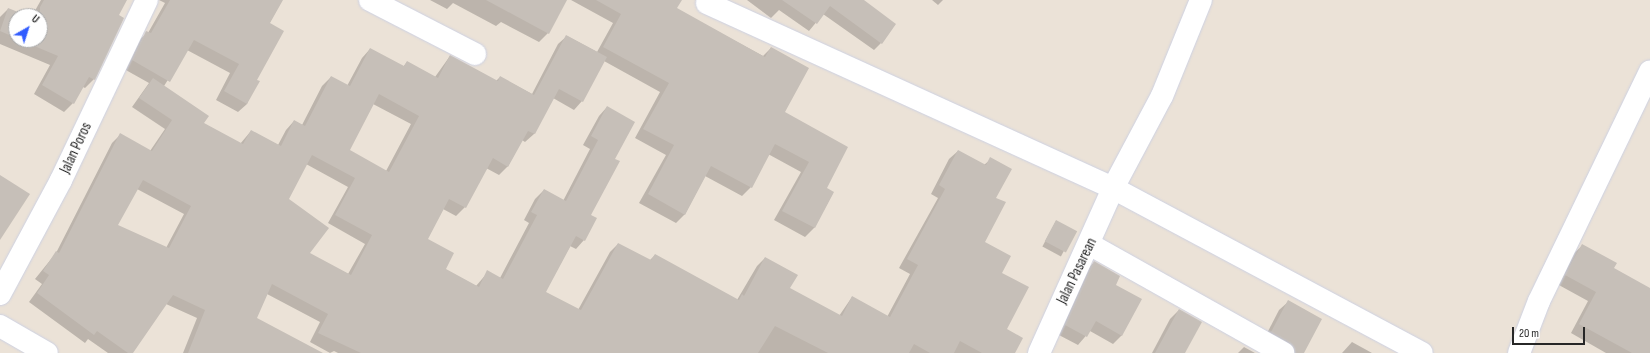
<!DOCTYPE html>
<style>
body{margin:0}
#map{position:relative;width:1650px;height:353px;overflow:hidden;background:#ebe2d7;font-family:"Sofia Sans Condensed",sans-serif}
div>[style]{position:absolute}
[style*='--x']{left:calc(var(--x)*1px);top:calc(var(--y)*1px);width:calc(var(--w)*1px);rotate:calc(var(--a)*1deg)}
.shadow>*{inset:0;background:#0003;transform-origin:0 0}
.building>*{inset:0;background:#c6bfb8;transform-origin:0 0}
.roads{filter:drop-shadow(0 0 1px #cdd1e2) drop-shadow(0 0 1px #cdd1e2)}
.minor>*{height:22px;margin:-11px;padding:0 11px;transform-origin:11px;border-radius:11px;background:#fff}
span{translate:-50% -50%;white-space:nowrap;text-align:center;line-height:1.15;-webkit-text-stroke:3px #fff;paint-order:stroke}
.street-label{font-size:15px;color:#272727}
.north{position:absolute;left:8px;top:8px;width:40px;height:40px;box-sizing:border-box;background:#fff;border:1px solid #a9a9a9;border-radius:50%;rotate:39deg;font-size:11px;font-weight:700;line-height:16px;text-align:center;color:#272727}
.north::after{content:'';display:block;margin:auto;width:14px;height:18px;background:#315cff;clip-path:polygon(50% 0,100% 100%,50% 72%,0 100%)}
.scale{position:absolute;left:1512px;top:327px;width:73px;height:18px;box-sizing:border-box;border:2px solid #272727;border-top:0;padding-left:5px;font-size:12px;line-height:14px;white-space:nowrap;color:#272727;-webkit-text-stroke:3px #fff;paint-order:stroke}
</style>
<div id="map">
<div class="shadow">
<i style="clip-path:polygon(41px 0,126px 0,117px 15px,94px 79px,85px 88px,83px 87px,73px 103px,64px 112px,34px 94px,50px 65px,0 44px,0 17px,8px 9px,25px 16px,16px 16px,16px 40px,40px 40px,40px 16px,32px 16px)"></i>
<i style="clip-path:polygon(evenodd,159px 0,282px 0,269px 24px,256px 80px,247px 104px,238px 112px,216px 100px,230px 73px,187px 50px,164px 86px,203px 123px,240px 144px,251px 131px,278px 145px,286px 130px,294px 121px,302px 125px,322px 86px,331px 77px,347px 86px,362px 58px,370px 49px,403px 67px,407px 62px,435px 77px,450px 56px,496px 81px,500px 77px,532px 94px,558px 44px,567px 36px,597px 52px,613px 23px,571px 0,668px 0,676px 9px,763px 56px,771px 48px,783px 113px,825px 188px,833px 193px,814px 228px,805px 237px,774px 220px,801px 172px,768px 154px,751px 187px,742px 196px,705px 176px,685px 214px,676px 223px,639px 203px,666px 155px,635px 138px,660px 92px,604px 61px,582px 101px,574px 110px,553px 98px,534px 134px,525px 142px,522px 140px,508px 166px,499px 175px,486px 168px,465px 207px,456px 216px,443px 209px,427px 239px,444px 269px,476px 286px,488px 272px,500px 278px,529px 223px,524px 220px,535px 199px,544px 190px,563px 201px,590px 149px,583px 145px,599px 116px,607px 107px,614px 159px,590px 215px,584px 240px,576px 249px,570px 246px,545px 292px,578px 310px,610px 252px,618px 244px,649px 261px,655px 255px,737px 300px,757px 266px,765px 258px,789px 289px,839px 316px,852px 297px,887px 317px,910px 274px,899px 268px,938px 198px,931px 194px,949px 159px,958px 151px,984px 165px,991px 159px,995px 198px,983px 242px,1001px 273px,1005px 329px,1013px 353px,338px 353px,334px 351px,330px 353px,310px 342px,320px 322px,267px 294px,256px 318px,294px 353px,183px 353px,197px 318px,166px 304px,131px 353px,108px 353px,88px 339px,85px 343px,29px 302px,42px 284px,35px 279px,56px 253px,112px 143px,120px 135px,150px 151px,165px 129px,132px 107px,149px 83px,124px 69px,137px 41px,148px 33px,165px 3px,159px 0,373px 104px,411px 124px,386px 171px,348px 151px,373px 104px,159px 0,306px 164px,348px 187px,328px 223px,365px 244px,348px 274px,309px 254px,288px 199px,306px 164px,159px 0,137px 189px,184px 214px,166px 248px,116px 226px,137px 189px)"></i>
<i style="clip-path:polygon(430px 0,566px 0,548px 33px,539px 42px,501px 22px,496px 26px,453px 3px,447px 9px)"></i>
<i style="clip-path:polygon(747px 0,861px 0,881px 43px,874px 50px,823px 14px,809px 31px,779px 10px,771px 18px)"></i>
<i style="clip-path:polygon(932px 0,943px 0,938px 5px)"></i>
<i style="left:1056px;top:221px;width:21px;height:29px;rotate:28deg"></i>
<i style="clip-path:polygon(1582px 246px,1613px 269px,1650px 289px,1650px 353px,1606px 353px,1571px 333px,1588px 301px,1557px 284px,1573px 254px)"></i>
<i style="clip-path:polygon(1094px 262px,1122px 335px,1113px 344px,1090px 331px,1078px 345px,1057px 334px,1086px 271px)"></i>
<i style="clip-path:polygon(1288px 302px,1302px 353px,1282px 353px,1263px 341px,1279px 310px)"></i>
<i style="clip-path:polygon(1179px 310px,1184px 353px,1152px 353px,1170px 319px)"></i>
<i style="clip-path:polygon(1352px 342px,1372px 353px,1342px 353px)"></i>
<i style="clip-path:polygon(1244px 347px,1255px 353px,1238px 353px)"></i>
</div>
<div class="building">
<i style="clip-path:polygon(44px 0,127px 0,119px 15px,124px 18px,95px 80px,89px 77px,74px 104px,42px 85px,58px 56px,20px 40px,40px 40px,40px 7px)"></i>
<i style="clip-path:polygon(170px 0,283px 0,270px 23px,284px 31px,257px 80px,260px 81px,247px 104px,224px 91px,239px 64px,194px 40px,170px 82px,132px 60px,146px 31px,151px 33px)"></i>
<i style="clip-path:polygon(486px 0,567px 0,549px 34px)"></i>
<i style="clip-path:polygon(596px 0,682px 0,677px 8px,765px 57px,771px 47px,809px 68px,785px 112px,848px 147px,827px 188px,834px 192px,815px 228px,782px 211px,809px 162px,775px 144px,752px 188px,711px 166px,685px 215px,648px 194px,674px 145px,643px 129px,669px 83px,603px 47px,621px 14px)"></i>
<i style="clip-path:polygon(782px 0,864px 0,896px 24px,882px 44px,830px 6px,817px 24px)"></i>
<i style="clip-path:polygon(8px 8px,28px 16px,16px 16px,16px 38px,0 31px)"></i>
<i style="clip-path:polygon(evenodd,566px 35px,607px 57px,583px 102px,559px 89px,535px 134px,528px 131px,508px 167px,493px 158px,466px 208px,449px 199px,428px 239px,454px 253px,446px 269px,479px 287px,487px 270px,503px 279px,537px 215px,531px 212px,544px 189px,566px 201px,598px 140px,591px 136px,607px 106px,635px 122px,615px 159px,620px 161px,591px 215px,597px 218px,585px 241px,576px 236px,546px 292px,581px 310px,618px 243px,651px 260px,655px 254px,739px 300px,742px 294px,744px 296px,765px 257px,798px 275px,790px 288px,842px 316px,852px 296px,890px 317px,918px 265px,907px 259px,945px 189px,939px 185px,958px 150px,986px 165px,990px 157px,1012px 169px,996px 198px,1006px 202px,985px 242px,1011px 256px,1002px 273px,1029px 287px,1007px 329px,1023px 338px,1015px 353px,982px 353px,960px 341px,954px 353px,930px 353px,914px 344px,909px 353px,828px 353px,775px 326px,758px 353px,361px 353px,318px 333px,328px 314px,272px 284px,257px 318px,323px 353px,188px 353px,205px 310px,173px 295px,133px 353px,128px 353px,97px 331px,94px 335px,37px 293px,49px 275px,43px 271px,56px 251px,59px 253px,120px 133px,152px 151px,172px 120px,139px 98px,153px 78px,209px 116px,204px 123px,243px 144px,251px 130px,281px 146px,294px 120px,305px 126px,331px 76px,350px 86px,370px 48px,404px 66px,407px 61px,438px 78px,450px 55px,498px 81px,500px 76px,534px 95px,566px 35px,379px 94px,419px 116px,389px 172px,350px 150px,379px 94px,566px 35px,312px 155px,355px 178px,335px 215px,372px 235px,351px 275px,310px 253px,329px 228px,289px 199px,312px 155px,566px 35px,143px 180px,191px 206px,169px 248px,118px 225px,143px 180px)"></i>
<i style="clip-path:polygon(0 175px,30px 194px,0 240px)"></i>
<i style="left:1056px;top:220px;width:24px;height:24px;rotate:28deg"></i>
<i style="clip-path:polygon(1582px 244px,1617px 263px,1614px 268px,1650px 288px,1650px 353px,1632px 353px,1579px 324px,1596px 292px,1565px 275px)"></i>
<i style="clip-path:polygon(1094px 261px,1120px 276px,1116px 285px,1142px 299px,1122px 336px,1096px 321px,1087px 337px,1065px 325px)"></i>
<i style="clip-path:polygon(1288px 300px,1322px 319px,1304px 353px,1295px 353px,1289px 342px,1271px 332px)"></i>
<i style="clip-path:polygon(1179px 309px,1202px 322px,1185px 353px,1155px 353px)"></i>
</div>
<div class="roads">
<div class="minor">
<i style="--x:370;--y:0;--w:118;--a:27.2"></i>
<i style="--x:707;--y:3;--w:446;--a:24.5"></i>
<i style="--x:1113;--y:188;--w:350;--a:28.1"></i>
<i style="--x:1089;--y:244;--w:223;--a:29.3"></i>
<i style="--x:0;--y:294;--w:129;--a:-61.8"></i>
<i style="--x:61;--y:180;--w:199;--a:-64.5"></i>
<i style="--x:0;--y:326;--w:54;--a:29.9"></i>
<i style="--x:1039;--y:353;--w:181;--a:-65.8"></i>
<i style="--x:1113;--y:188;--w:104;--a:-62"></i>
<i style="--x:1162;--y:96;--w:104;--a:-67.9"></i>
<i style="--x:1519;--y:353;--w:56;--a:-69"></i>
<i style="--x:1539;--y:301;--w:255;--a:-64.2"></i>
</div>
</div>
<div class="street-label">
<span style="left:76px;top:148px;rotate:-65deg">Jalan Poros</span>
<span style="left:1077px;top:271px;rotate:-64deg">Jalan Pasarean</span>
</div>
<div class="north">U</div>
<div class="scale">20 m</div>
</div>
